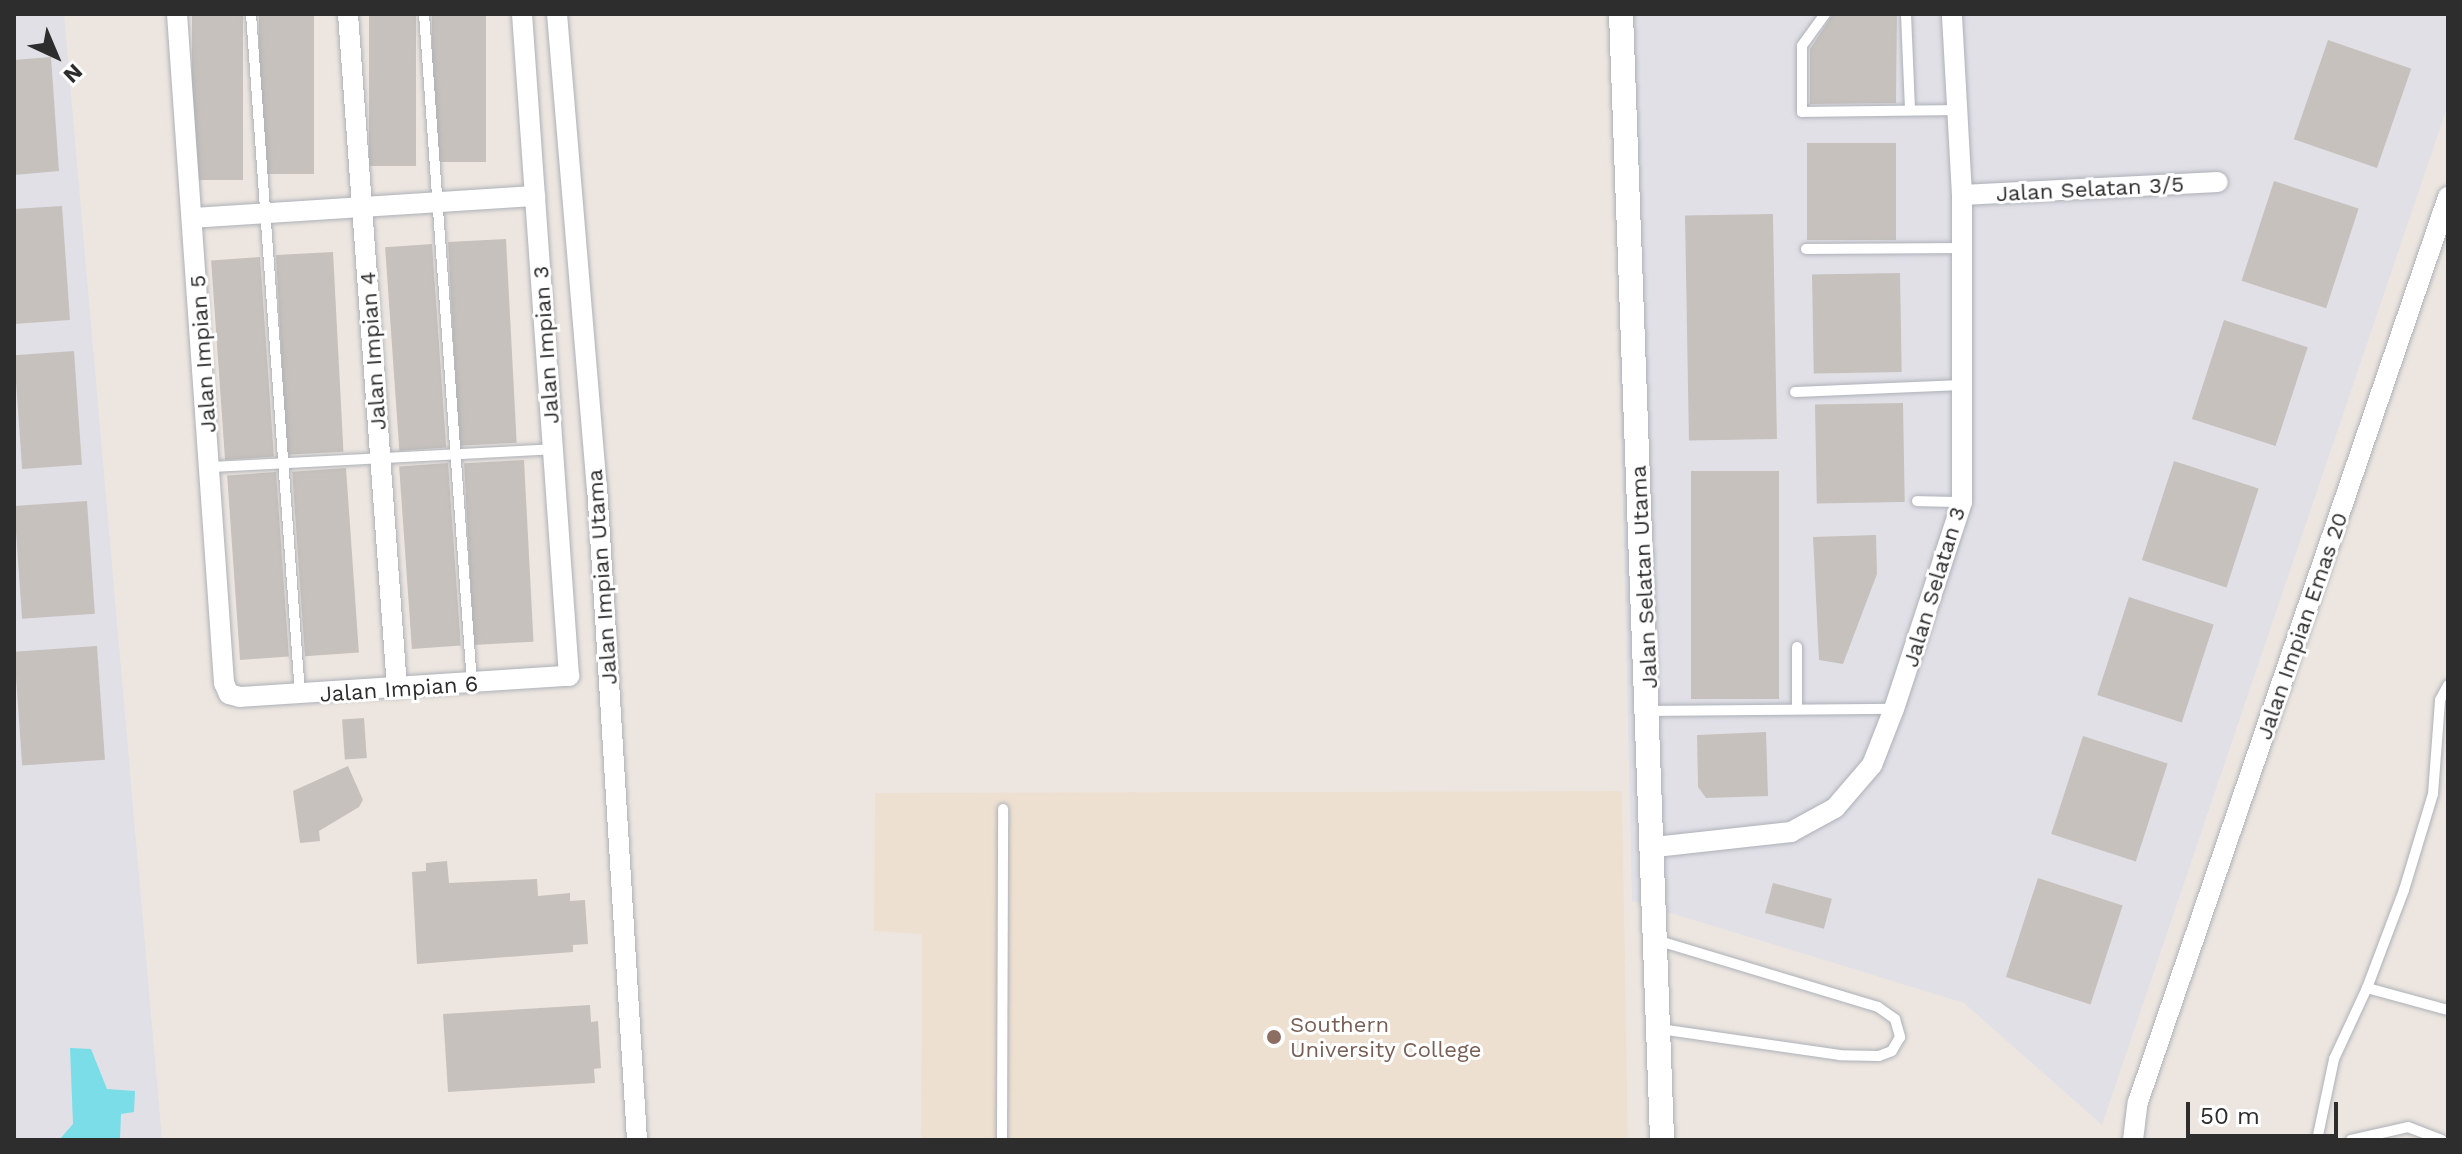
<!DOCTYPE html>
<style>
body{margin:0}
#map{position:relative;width:2462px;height:1154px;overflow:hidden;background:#ede6e0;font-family:"Work Sans",sans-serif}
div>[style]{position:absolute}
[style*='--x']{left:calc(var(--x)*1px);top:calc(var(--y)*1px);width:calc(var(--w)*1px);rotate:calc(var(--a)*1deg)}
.industrial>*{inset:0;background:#e1e0e7}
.education>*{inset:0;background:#eee0d1}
.water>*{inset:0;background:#7adde8}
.building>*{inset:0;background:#c6c1bc;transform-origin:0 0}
.roads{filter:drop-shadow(0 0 2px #adb1b8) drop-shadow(0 0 2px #adb1b8)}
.service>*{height:10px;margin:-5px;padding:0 5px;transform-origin:5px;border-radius:5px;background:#fff}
.minor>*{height:20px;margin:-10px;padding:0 10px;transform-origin:10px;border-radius:10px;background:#fff}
.tertiary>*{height:24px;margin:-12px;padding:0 12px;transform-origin:12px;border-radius:12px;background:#fff}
.dots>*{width:22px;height:22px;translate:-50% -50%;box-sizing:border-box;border:4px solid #fff;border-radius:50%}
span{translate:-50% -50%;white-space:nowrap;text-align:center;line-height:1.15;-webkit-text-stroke:6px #fff;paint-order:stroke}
.street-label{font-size:22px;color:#2d2d2d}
.education-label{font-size:22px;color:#785e54}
.left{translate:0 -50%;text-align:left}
.frame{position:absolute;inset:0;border:16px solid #2d2d2d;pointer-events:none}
.north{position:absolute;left:16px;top:16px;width:80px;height:80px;-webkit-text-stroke:6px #fff;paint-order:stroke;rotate:136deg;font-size:22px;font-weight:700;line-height:32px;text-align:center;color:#2d2d2d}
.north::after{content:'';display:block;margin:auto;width:28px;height:36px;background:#2d2d2d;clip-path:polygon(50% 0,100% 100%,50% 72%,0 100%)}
.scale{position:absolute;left:2186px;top:1102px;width:152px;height:36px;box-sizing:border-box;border:4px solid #2d2d2d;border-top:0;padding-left:10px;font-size:24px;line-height:28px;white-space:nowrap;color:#2d2d2d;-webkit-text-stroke:6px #fff;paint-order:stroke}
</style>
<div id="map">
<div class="industrial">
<i style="clip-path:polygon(14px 14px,64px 14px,162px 1140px,14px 1140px)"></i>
<i style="clip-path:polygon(1612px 14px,2448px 14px,2448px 105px,2102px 1125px,1964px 1003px,1632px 901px)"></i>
</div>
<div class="education">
<i style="clip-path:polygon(1622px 791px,1628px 1140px,921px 1140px,922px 934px,874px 931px,875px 793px)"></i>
</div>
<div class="water">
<i style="clip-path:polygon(70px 1048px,91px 1049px,107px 1089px,135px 1091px,134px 1112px,121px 1114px,120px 1140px,59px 1140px,73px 1124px)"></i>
</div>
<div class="building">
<i style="left:192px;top:14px;width:51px;height:166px"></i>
<i style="left:259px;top:14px;width:55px;height:160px"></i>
<i style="left:369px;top:14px;width:47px;height:152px"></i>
<i style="left:432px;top:14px;width:54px;height:148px"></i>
<i style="clip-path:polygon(1833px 14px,1897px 14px,1896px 103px,1810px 104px,1810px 49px)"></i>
<i style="left:2328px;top:40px;width:88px;height:105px;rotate:19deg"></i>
<i style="clip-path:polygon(51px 57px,59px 171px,14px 175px,14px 60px)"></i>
<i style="left:1896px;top:143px;width:97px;height:89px;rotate:90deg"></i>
<i style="left:2274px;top:181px;width:89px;height:105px;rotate:18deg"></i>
<i style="clip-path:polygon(62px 206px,70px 320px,14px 324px,14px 209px)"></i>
<i style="left:1773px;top:214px;width:225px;height:88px;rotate:89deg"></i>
<i style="left:506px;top:239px;width:204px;height:58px;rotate:87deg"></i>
<i style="left:432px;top:244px;width:204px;height:47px;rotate:86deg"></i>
<i style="left:333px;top:252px;width:200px;height:57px;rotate:87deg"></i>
<i style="left:260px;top:257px;width:200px;height:49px;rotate:86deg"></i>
<i style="left:1900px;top:273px;width:99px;height:88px;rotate:89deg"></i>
<i style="left:2224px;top:320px;width:88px;height:104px;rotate:18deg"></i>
<i style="left:74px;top:351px;width:114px;height:60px;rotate:86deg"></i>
<i style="left:1903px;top:403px;width:99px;height:88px;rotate:89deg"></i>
<i style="left:524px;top:460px;width:182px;height:60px;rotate:87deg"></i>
<i style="left:2174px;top:461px;width:89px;height:104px;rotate:18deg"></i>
<i style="left:448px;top:463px;width:183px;height:49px;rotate:86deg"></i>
<i style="left:346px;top:468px;width:185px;height:54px;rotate:86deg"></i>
<i style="left:1779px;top:471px;width:228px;height:88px;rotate:90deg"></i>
<i style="left:276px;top:472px;width:185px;height:49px;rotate:86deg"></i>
<i style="left:87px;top:501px;width:113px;height:73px;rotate:86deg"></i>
<i style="clip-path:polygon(1876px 535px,1877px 574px,1843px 664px,1819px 660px,1813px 537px)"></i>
<i style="left:2129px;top:597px;width:89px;height:103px;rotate:18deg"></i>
<i style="left:97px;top:646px;width:114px;height:83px;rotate:86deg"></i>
<i style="left:364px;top:718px;width:40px;height:22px;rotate:86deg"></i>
<i style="clip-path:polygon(1766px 732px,1768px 796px,1706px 798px,1698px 787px,1697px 735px)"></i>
<i style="left:2083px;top:736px;width:89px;height:103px;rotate:18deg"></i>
<i style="clip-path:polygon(348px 766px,363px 800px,359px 807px,319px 831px,320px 841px,300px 843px,293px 791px)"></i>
<i style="clip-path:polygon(447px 861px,449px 883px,537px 879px,538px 896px,570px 893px,570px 901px,585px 900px,588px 944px,573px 945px,573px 952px,417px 964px,412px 872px,426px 871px,426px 863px)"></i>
<i style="left:2038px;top:878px;width:89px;height:104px;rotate:18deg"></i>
<i style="left:1773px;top:883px;width:61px;height:31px;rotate:15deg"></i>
<i style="clip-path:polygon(590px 1005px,591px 1022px,598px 1021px,601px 1068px,594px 1069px,595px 1083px,448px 1092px,443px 1014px)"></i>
</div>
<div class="roads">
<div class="service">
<i style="--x:251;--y:14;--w:682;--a:85.88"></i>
<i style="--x:424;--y:14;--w:672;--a:85.9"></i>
<i style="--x:1825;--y:14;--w:39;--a:126"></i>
<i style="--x:1802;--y:46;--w:66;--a:90"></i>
<i style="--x:1802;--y:112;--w:153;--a:-0.7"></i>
<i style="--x:1906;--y:14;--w:96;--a:87.6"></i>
<i style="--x:1806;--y:249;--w:156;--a:-0.4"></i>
<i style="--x:1795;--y:392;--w:168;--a:-2.4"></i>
<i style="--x:212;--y:467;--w:341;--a:-3"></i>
<i style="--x:1917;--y:501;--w:45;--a:1.3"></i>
<i style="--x:1797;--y:647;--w:61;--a:90"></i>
<i style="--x:1650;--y:711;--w:244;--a:-0.5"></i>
<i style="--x:1656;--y:940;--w:232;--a:16.8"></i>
<i style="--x:1878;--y:1007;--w:21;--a:35"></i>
<i style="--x:1895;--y:1019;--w:19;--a:74"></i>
<i style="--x:1900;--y:1037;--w:16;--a:120"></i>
<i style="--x:1892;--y:1051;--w:14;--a:159"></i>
<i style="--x:1879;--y:1056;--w:39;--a:-179"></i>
<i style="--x:1840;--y:1055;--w:182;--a:-171.8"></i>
<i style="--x:2367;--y:988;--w:105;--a:-69.3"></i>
<i style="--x:2404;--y:890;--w:100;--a:-73.2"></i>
<i style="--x:2433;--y:794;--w:94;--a:-85.7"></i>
<i style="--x:2440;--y:700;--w:17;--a:-62"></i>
<i style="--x:1002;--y:1140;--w:331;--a:-89.8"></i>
<i style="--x:2317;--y:1140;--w:83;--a:-78.1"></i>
<i style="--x:2334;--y:1059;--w:78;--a:-65.1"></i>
<i style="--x:2367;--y:988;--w:84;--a:15.2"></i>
<i style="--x:2351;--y:1140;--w:58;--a:-12.8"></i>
<i style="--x:2408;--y:1127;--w:36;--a:21"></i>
</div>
<div class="minor">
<i style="--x:177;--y:14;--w:671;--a:85.98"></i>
<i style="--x:224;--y:683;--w:12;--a:66"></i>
<i style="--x:229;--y:694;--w:11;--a:15"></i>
<i style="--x:240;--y:697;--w:330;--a:-3.7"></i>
<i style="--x:569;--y:676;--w:664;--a:-94.06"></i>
<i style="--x:348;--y:14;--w:676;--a:85.84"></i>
<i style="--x:557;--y:14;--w:474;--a:85.2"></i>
<i style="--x:597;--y:486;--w:655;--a:86.5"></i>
<i style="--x:1962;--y:195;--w:256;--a:-2.9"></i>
<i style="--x:192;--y:218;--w:344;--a:-3.7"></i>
<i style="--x:1655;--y:847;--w:137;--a:-6.3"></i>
<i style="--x:1791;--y:832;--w:50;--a:-28.6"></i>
<i style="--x:1835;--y:808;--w:57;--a:-49.3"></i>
<i style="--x:1872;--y:765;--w:60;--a:-68.6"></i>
<i style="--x:1894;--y:709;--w:218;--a:-71.8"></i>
<i style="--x:1962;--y:502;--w:307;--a:-90"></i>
<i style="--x:1962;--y:195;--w:181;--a:-93.2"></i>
<i style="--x:2133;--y:1140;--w:38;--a:-83"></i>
<i style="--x:2138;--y:1102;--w:957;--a:-71.09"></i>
</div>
<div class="tertiary">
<i style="--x:1621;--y:14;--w:1127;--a:87.91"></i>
</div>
</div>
<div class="dots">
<i style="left:1274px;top:1037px;background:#8d6e63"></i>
</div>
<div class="street-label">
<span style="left:2090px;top:189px;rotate:-3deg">Jalan Selatan 3/5</span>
<span style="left:546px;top:345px;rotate:-94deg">Jalan Impian 3</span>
<span style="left:373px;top:351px;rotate:-94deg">Jalan Impian 4</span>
<span style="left:203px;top:354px;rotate:-94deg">Jalan Impian 5</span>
<span style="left:602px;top:577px;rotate:-94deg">Jalan Impian Utama</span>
<span style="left:1644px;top:577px;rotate:-93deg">Jalan Selatan Utama</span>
<span style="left:1934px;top:587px;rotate:-73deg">Jalan Selatan 3</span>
<span style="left:2302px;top:626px;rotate:-71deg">Jalan Impian Emas 20</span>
<span style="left:399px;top:689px;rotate:-4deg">Jalan Impian 6</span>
</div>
<div class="education-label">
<span class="left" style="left:1290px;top:1037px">Southern<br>University College</span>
</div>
<div class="frame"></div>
<div class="north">N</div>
<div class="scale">50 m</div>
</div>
